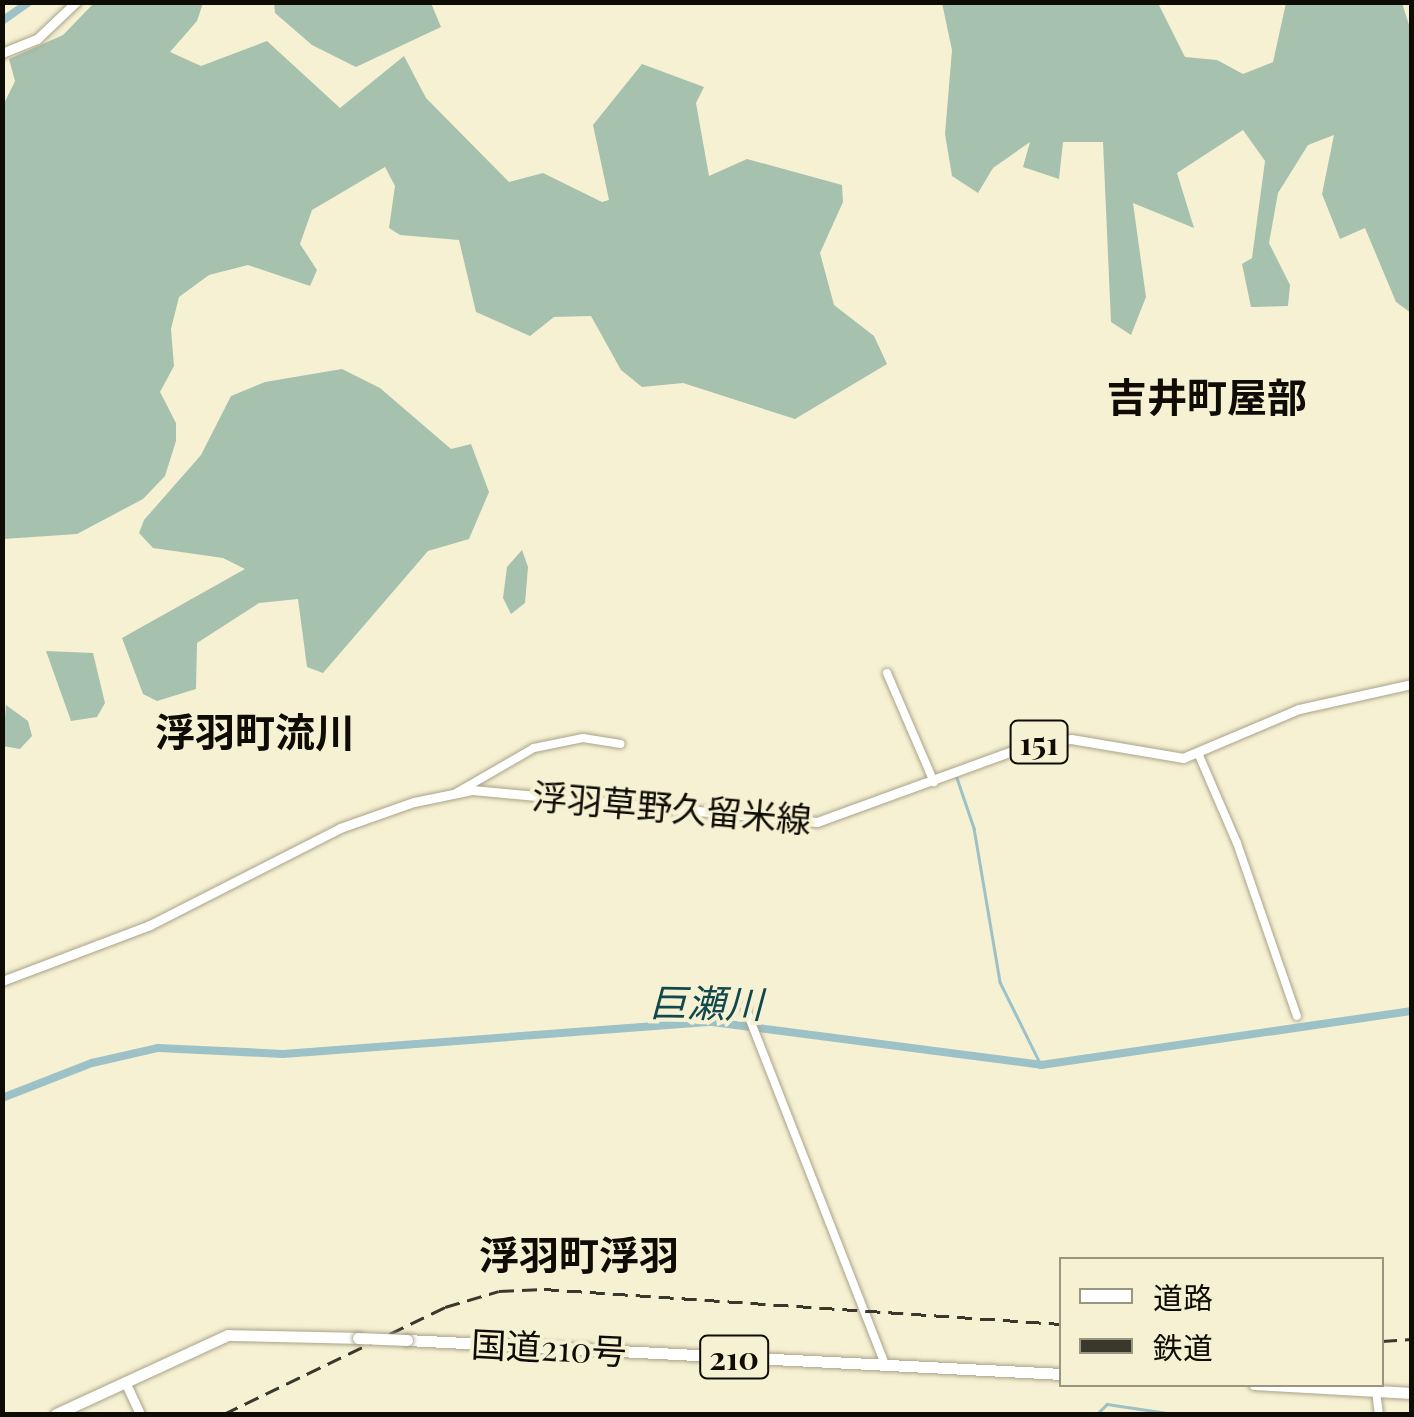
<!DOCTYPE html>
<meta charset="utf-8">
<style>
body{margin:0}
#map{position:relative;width:1414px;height:1417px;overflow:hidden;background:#f7f1d4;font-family:"Playfair Display","Noto Sans JP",serif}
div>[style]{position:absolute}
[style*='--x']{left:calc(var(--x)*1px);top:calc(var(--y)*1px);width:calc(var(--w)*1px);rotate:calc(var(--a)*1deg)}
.forest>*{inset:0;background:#a6c1ae}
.stream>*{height:2.5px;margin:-1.25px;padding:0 1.25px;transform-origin:1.25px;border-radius:1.25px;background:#9cc1c6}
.river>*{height:8px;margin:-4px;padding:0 4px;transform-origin:4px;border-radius:4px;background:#9cc1c6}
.roads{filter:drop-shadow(0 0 2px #a9a388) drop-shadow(0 0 2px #a9a388)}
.secondary>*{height:8px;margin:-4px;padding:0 4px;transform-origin:4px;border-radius:4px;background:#fff}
.primary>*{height:9px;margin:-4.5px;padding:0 4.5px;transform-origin:4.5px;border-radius:4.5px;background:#fff}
.highway>*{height:11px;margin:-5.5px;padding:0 5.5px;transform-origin:5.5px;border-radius:5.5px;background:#fff}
.rail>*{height:2.5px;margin-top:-1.25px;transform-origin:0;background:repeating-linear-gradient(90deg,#3a372b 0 15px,transparent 0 23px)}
.bridges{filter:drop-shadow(0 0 2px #a9a388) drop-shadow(0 0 2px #a9a388)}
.highway-bridge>*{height:11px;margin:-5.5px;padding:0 5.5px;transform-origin:5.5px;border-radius:5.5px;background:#fff}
span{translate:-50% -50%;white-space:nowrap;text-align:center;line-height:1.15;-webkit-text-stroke:8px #f7f1d4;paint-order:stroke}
.shield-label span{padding:2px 8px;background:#f7f1d4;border:2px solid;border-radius:8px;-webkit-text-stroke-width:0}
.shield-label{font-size:32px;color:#0e0c04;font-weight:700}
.street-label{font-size:35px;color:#0e0c04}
.water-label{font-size:38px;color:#11484e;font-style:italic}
.quarter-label{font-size:40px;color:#0e0c04;font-weight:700}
.frame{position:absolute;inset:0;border:5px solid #0e0c04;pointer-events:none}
.legend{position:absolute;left:1059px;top:1257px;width:325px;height:130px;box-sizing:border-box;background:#f7f1d4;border:2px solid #9a9581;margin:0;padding:12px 18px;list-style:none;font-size:30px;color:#0e0c04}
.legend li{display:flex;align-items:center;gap:20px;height:50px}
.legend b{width:50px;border:2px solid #9a9581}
</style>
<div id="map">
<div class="forest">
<i style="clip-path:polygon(94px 3px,203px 3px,197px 21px,170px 52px,201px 66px,267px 41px,340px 108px,404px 56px,426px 98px,509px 182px,543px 173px,602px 202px,609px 200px,593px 125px,642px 64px,704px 87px,696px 103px,709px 176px,747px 159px,842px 185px,843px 202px,820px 253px,834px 305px,874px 336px,887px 364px,795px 419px,683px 383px,642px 387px,621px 370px,591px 316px,554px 317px,530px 336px,476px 312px,459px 240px,400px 235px,389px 228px,395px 186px,385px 167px,312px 210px,300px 244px,317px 270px,310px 286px,248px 265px,209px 275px,179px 297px,171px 329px,174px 366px,160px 392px,176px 423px,176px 441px,165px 476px,143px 499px,77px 534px,3px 539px,2px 108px,15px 81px,9px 59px,63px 35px)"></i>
<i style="clip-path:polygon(274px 3px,431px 3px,441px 27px,356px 67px,312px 45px,275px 13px)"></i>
<i style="clip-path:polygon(942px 3px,1158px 3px,1185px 57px,1217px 60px,1243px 74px,1273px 62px,1286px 3px,1402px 3px,1412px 34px,1411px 313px,1396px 302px,1365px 228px,1340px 239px,1322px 194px,1334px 135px,1308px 145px,1278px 193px,1269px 243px,1290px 285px,1288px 306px,1251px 307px,1242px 264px,1252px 258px,1265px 161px,1243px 130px,1177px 173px,1194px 228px,1133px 203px,1146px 297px,1131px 335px,1111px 322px,1103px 142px,1063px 142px,1059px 179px,1023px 167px,1030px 142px,993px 168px,978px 193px,952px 176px,945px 134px,952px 50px)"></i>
<i style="clip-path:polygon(342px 369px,380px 388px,451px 449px,471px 444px,489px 492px,469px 539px,428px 551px,323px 673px,307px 667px,298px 599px,259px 603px,197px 643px,196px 689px,157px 701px,143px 694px,122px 638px,245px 569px,223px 558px,153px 548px,139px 533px,144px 520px,201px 455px,231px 396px,265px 382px)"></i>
<i style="clip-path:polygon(522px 550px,528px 567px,525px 603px,511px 614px,503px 598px,507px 567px)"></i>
<i style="clip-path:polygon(46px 651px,93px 653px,105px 703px,97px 717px,71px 721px)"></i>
<i style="clip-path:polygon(6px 705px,28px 721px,32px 736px,20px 749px,3px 746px)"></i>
</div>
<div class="stream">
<i style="--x:957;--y:778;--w:53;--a:71.2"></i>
<i style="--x:974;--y:828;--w:156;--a:80.4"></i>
<i style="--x:1000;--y:982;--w:93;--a:63.7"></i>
<i style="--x:1097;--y:1414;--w:14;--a:-45"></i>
<i style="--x:1107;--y:1404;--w:67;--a:8.6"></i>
</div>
<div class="river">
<i style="--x:2;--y:21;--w:33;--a:-35"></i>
<i style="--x:2;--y:1098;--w:97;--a:-21.3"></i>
<i style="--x:92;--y:1063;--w:68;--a:-12.8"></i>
<i style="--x:158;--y:1048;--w:125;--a:2.7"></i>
<i style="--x:283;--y:1054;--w:430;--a:-4.3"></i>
<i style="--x:712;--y:1022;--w:332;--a:7.4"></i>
<i style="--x:1041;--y:1065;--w:375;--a:-8.3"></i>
</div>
<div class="roads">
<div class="secondary">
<i style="--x:887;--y:673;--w:119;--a:66.7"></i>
<i style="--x:1198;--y:753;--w:98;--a:66.6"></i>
<i style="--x:1237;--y:843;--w:183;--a:70.9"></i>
<i style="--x:456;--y:793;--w:90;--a:-30"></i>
<i style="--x:534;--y:748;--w:50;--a:-11.5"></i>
<i style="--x:583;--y:738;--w:38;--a:9"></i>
<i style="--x:745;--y:1007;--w:384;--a:68.6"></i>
<i style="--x:1376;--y:1391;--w:23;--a:83"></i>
</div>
<div class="primary">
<i style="--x:2;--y:53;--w:38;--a:-22"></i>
<i style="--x:37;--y:39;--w:54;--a:-43.5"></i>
<i style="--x:2;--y:981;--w:158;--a:-20.7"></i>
<i style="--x:150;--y:925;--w:213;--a:-27"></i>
<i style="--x:340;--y:828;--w:78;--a:-19.4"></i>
<i style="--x:414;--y:802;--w:59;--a:-11.7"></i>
<i style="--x:472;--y:790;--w:346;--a:5.3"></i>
<i style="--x:817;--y:822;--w:231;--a:-20"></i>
<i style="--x:1034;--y:743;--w:37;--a:-6"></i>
<i style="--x:1071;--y:739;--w:114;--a:9.6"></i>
<i style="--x:1183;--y:758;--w:126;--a:-22.9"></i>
<i style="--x:1299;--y:709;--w:116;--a:-12.5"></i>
<i style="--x:127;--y:1386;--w:31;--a:65"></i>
</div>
<div class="highway">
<i style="--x:407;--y:1340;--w:656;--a:2.97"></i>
<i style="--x:1254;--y:1384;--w:158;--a:3.3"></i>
<i style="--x:56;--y:1414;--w:189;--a:-24.7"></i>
<i style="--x:228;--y:1335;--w:130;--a:1.3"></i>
</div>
</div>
<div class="rail">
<i style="--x:1382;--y:1341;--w:30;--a:-4"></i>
<i style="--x:224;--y:1414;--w:246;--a:-25.8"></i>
<i style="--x:445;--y:1307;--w:56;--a:-16.5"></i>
<i style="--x:499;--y:1291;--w:45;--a:-2.5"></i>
<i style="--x:544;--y:1289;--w:519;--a:3.87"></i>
</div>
<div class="bridges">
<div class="highway-bridge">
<i style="--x:358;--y:1338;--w:49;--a:2.3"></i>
</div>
</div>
<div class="shield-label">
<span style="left:1039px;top:742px">151</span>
<span style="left:734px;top:1357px">210</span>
</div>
<div class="street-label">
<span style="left:672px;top:807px;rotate:5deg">浮羽草野久留米線</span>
<span style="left:549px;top:1347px;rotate:3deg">国道210号</span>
</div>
<div class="water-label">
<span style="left:706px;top:1002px;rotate:1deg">巨瀬川</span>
</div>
<div class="quarter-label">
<span style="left:1207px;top:396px">吉井町屋部</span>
<span style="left:255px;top:731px">浮羽町流川</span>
<span style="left:579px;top:1254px">浮羽町浮羽</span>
</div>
<div class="frame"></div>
<ul class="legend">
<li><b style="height:12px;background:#fff"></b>道路</li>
<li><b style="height:12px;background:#3a372b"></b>鉄道</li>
</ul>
</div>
